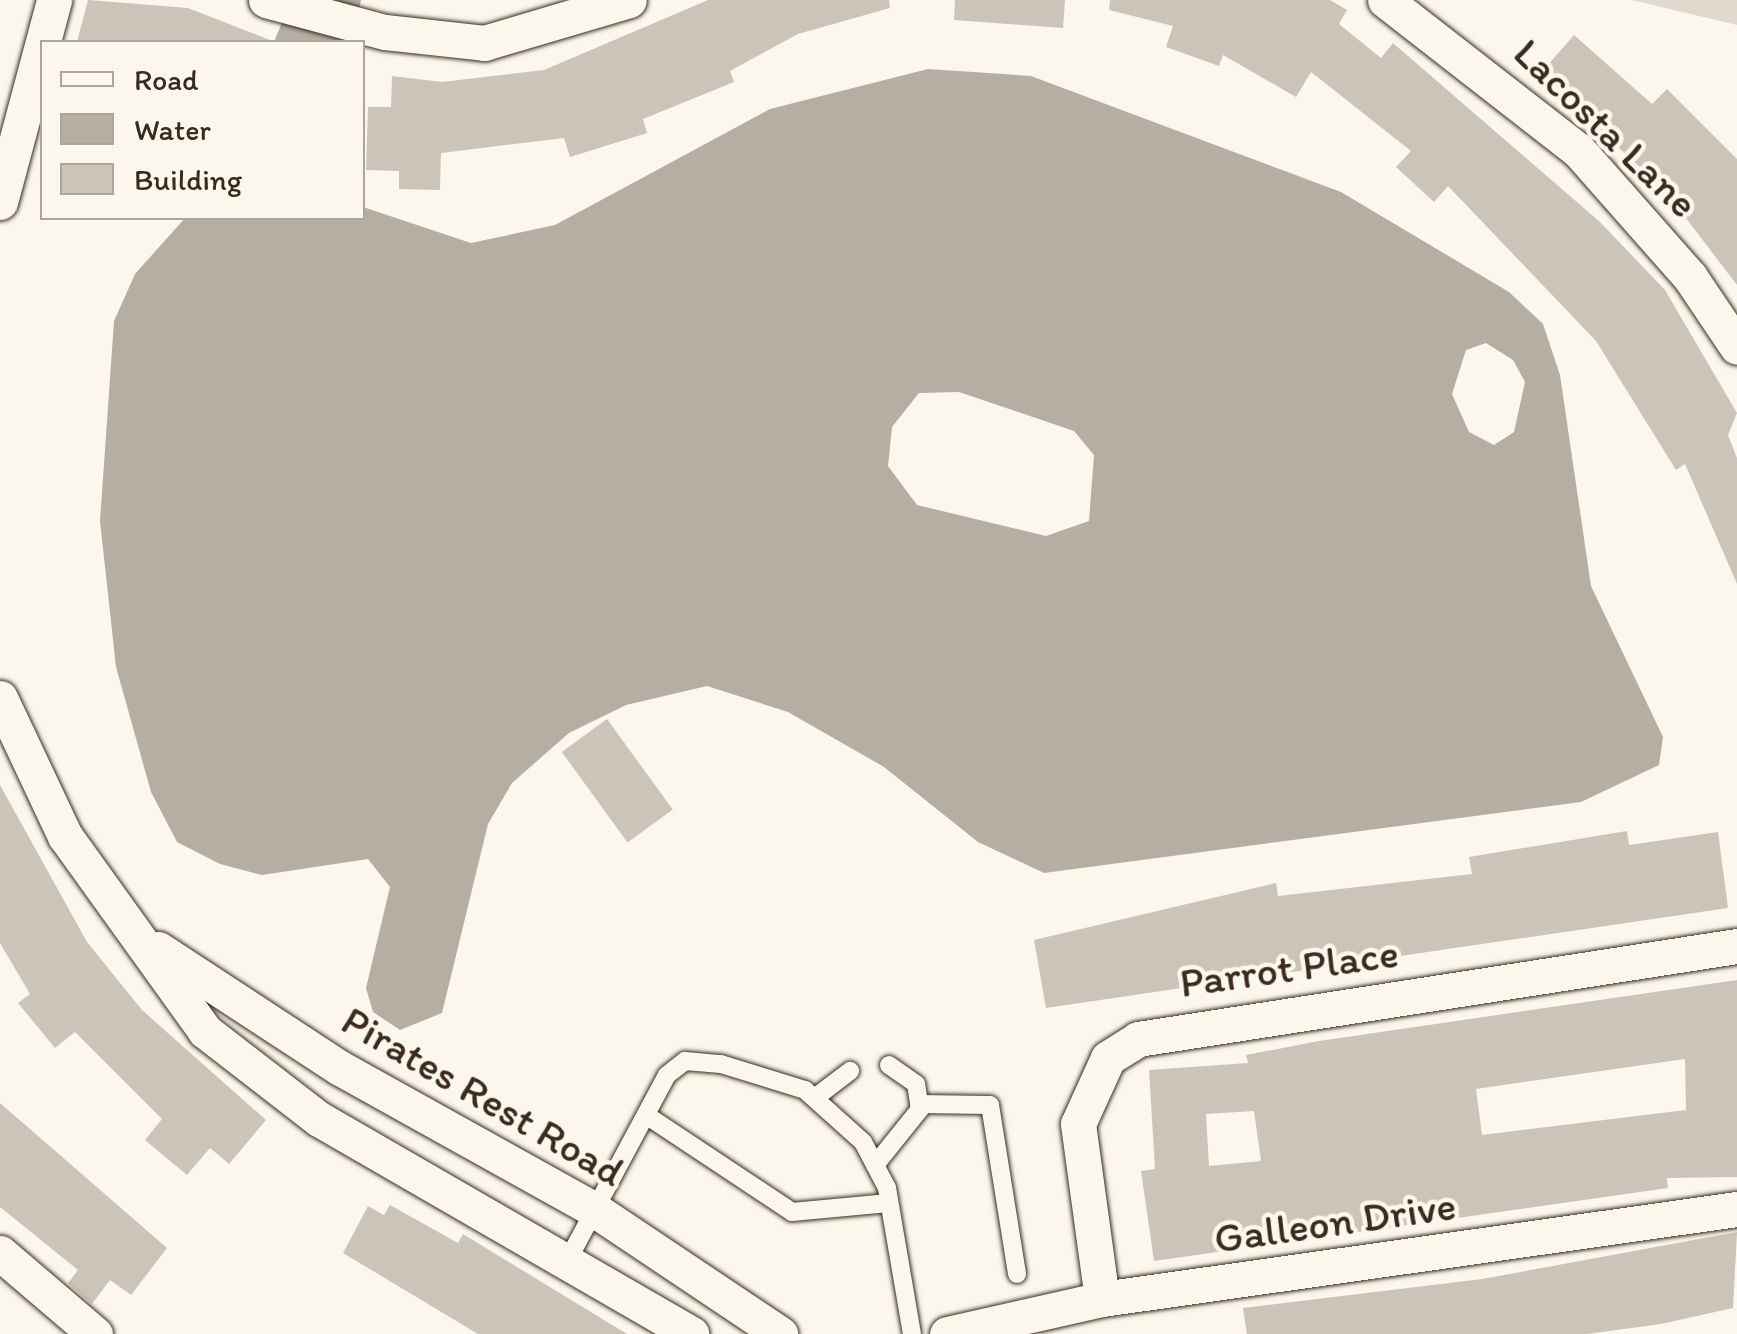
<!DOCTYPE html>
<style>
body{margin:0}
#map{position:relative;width:1737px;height:1334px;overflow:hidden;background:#fbf7ec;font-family:Itim,sans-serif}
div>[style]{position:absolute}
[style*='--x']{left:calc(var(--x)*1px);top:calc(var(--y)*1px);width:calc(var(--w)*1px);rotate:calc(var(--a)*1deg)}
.green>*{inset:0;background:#dfd9ce}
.water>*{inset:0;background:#b6aea2}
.building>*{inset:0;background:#ccc4b9;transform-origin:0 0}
.roads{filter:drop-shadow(0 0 2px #3b2a1e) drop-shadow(0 0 2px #3b2a1e)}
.lane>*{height:18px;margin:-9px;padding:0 9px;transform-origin:9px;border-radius:9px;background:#fbf7ec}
.street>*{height:35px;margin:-17.5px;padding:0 17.5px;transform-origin:17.5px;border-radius:17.5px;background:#fbf7ec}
span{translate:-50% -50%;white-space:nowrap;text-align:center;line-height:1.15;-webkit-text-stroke:9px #fbf7ec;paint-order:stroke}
.street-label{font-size:42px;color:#3b2a1e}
.legend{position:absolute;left:40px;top:40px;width:325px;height:180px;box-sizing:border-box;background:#fbf7ec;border:2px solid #aea59a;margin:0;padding:12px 18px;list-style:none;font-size:30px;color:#3b2a1e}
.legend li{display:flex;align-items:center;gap:20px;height:50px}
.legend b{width:50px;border:2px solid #aea59a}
</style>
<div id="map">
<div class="green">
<i style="clip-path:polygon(1632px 0,1737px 0,1737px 25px)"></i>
</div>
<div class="water">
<i style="clip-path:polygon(291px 0,361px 0,351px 42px,274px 42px)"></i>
<i style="clip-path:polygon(evenodd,928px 69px,1031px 76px,1341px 192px,1509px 292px,1543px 324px,1560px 375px,1591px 586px,1663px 737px,1659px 765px,1581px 802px,1044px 873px,978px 842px,884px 767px,788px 712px,707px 686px,626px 705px,569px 733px,512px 783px,488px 824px,442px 1013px,400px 1030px,373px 1012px,366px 988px,390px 887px,368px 859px,262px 875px,220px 864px,177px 842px,151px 792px,116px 667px,100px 521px,114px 321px,135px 274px,185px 218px,362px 218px,363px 207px,471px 243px,555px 225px,770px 109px,928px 69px,1486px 343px,1513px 360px,1525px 382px,1514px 432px,1494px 445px,1469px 432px,1452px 394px,1466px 350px,1486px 343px,928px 69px,959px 392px,1074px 431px,1094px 455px,1089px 521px,1046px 536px,917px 505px,888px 466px,892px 427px,919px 393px,959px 392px)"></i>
</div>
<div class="building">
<i style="clip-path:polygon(88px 0,188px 8px,275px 42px,77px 42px)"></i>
<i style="clip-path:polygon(708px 0,889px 0,890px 8px,798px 34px,730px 71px,734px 82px,643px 119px,647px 133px,570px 157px,564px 138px,441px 153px,440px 190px,399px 189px,399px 171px,366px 170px,368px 107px,391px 107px,392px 76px,442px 82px,544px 70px)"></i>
<i style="clip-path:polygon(955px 0,1065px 0,1063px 28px,954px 20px)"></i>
<i style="clip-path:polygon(1110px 0,1330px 0,1347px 10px,1339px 24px,1381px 58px,1393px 43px,1600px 222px,1665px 290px,1737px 413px,1728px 435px,1737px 458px,1737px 584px,1685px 464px,1676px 470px,1596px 341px,1448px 186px,1434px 202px,1396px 167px,1411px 151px,1311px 72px,1296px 97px,1223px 55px,1219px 66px,1166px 47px,1173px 26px,1109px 10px)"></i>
<i style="clip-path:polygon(1574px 35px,1652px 104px,1667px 89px,1737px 159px,1737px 285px,1666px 192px,1540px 74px)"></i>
<i style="left:607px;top:719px;width:112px;height:56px;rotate:54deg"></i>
<i style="clip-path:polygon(0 785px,87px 942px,142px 1010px,266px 1120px,229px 1164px,210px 1148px,187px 1175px,145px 1140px,162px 1119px,75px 1032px,55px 1048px,18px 1003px,30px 994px,0 943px)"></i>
<i style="clip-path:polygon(1627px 831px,1629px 845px,1718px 832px,1728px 908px,1046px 1008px,1034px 940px,1276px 883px,1278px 896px,1472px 874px,1469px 857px)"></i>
<i style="clip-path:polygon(evenodd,1737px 980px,1737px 1177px,1667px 1178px,1668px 1188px,1154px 1261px,1141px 1171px,1155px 1169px,1149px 1070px,1248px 1063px,1246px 1055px,1319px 1041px,1737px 980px,1685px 1059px,1686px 1110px,1482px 1135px,1476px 1089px,1685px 1059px,1737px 980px,1254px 1111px,1261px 1161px,1209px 1166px,1206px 1114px,1254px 1111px)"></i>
<i style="clip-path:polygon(0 1103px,167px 1248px,131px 1295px,110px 1280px,92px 1304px,68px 1283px,78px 1270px,0 1207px)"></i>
<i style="clip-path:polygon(390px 1205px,458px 1243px,463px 1234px,627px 1334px,478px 1334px,343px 1253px,368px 1206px,384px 1215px)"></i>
<i style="clip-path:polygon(1737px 1232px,1733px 1308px,1661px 1324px,1587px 1334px,1247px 1334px,1243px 1308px,1482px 1279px)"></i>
</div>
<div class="roads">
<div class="lane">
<i style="--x:816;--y:1097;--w:43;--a:-37.4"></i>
<i style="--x:919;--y:1104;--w:71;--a:0.8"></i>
<i style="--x:990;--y:1105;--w:171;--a:80.9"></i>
<i style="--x:646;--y:1115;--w:175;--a:33.6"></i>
<i style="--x:792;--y:1212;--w:97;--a:-5.3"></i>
<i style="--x:875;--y:1165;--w:72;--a:-51.2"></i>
<i style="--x:920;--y:1109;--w:25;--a:-99"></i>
<i style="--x:916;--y:1084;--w:33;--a:-145"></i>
<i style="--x:570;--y:1256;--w:205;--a:-61.8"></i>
<i style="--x:667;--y:1075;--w:23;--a:-38"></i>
<i style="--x:685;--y:1061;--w:36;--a:5"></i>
<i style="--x:721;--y:1064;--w:88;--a:17.2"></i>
<i style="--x:805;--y:1090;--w:78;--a:41.9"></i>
<i style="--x:863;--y:1142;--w:52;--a:62.4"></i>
<i style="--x:887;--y:1188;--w:148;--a:80.3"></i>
</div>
<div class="street">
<i style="--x:266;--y:0;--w:123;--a:15.1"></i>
<i style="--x:385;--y:32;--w:100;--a:6.3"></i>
<i style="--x:484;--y:43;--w:151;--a:-16.5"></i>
<i style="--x:1385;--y:0;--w:244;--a:37.9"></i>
<i style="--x:1578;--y:150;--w:169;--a:48.6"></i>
<i style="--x:1690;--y:277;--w:84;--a:56.1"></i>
<i style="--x:0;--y:202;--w:209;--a:-75"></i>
<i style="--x:0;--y:698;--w:153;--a:64.8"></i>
<i style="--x:65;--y:836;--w:240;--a:54.3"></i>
<i style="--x:205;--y:1031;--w:144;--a:37.7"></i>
<i style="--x:319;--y:1119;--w:430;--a:30"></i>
<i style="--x:158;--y:949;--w:217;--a:33.2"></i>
<i style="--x:340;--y:1068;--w:292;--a:29.1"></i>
<i style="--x:595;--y:1210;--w:223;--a:33.8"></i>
<i style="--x:0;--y:1253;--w:125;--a:40.5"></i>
<i style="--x:1102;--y:1299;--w:177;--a:-97.8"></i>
<i style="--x:1078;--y:1124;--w:72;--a:-65.6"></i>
<i style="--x:1108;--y:1058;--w:36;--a:-32"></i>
<i style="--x:1138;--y:1039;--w:606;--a:-8.83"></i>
<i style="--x:947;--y:1334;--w:159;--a:-12.7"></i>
<i style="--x:1102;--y:1299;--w:641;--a:-8.07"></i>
</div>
</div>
<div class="street-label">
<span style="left:1606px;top:128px;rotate:44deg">Lacosta Lane</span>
<span style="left:1289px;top:968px;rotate:-8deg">Parrot Place</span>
<span style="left:483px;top:1096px;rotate:30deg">Pirates Rest Road</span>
<span style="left:1335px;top:1222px;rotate:-8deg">Galleon Drive</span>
</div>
<ul class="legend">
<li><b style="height:12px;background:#fbf7ec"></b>Road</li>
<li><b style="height:28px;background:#b6aea2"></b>Water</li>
<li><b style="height:28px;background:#ccc4b9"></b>Building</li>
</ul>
</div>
